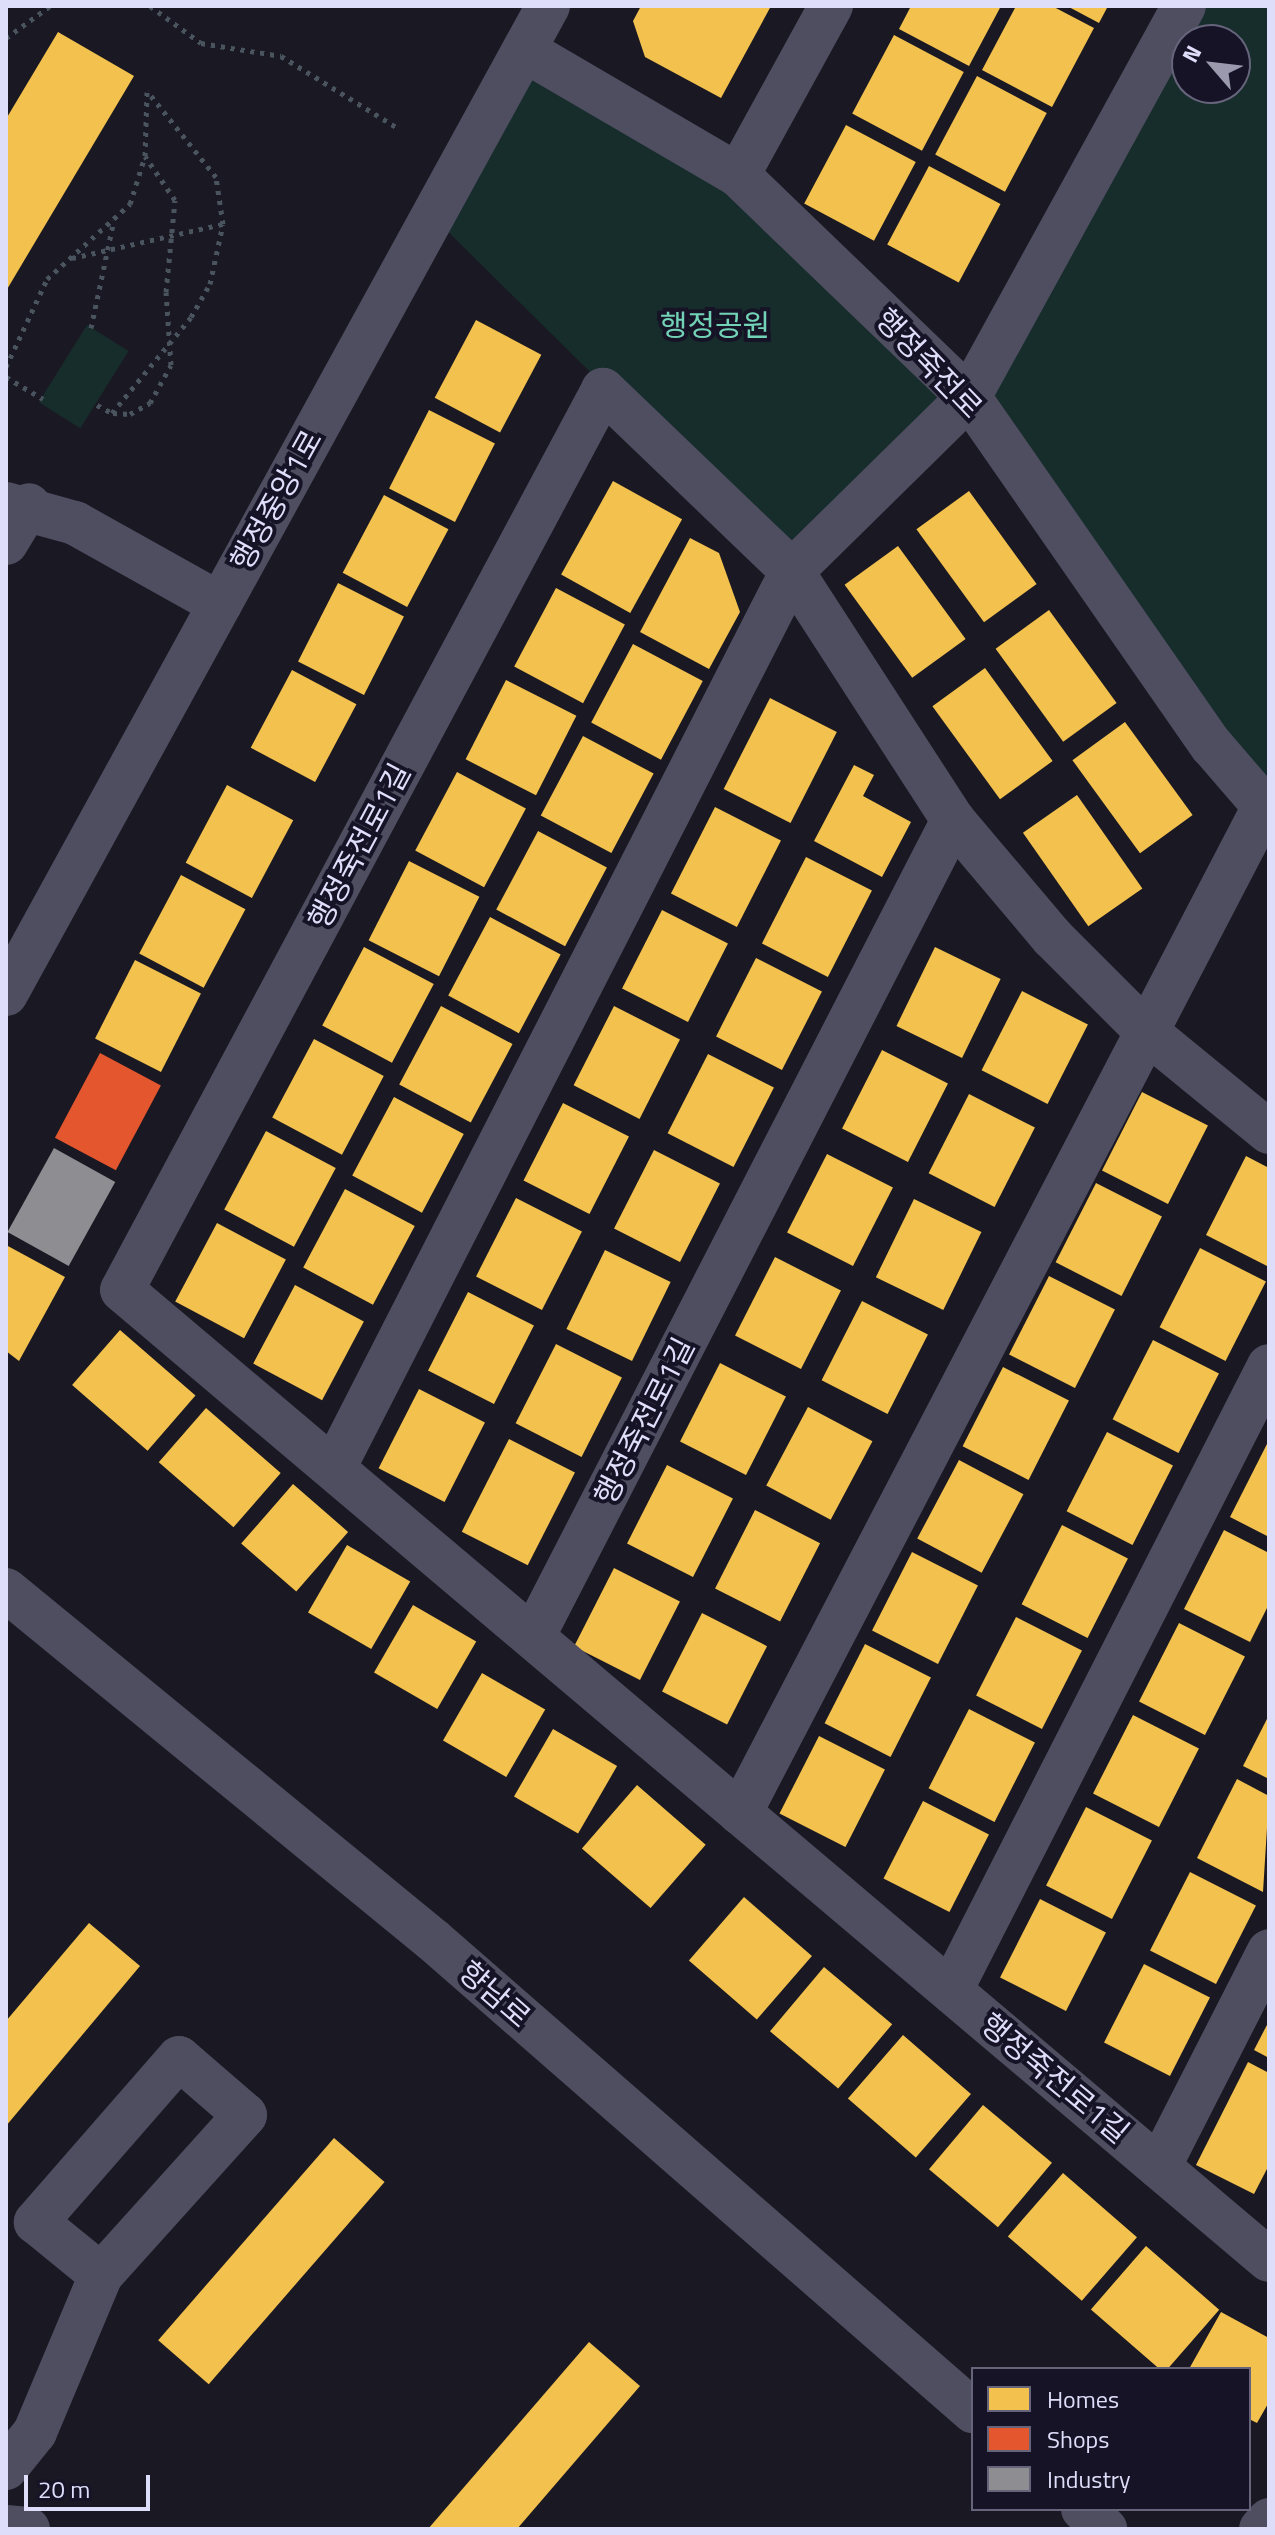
<!DOCTYPE html>
<meta charset="utf-8">
<style>
body{margin:0}
#map{position:relative;width:1275px;height:2535px;overflow:hidden;background:#1a1822;font-family:"Titillium Web","Noto Sans KR",sans-serif}
div>[style]{position:absolute}
[style*='--x']{left:calc(var(--x)*1px);top:calc(var(--y)*1px);width:calc(var(--w)*1px);rotate:calc(var(--a)*1deg)}
.green>*{inset:0;background:#172d2c;transform-origin:0 0}
.homes>*{inset:0;background:#f2c14e;transform-origin:0 0}
.shops>*{inset:0;background:#e4572e;transform-origin:0 0}
.industry>*{inset:0;background:#8d8d92;transform-origin:0 0}
.path>*{height:5px;margin-top:-2.5px;transform-origin:0;background:repeating-linear-gradient(90deg,#49545e 0 4px,transparent 0 10px)}
.minor>*{height:44px;margin:-22px;padding:0 22px;transform-origin:22px;border-radius:22px;background:#4f4e61}
span{translate:-50% -50%;white-space:nowrap;text-align:center;line-height:1.15;-webkit-text-stroke:8px #161327;paint-order:stroke}
.park-label{font-size:30px;color:#72d2b5}
.street-label{font-size:30px;color:#dfdefa}
.frame{position:absolute;inset:0;border:8px solid #dfdefa;pointer-events:none}
.legend{position:absolute;left:971px;top:2367px;width:280px;height:144px;box-sizing:border-box;background:#161327;border:2px solid #66647b;margin:0;padding:10px 14px;list-style:none;font-size:24px;color:#dfdefa}
.legend li{display:flex;align-items:center;gap:16px;height:40px}
.legend b{width:40px;border:2px solid #66647b}
.north{position:absolute;left:1171px;top:24px;width:80px;height:80px;box-sizing:border-box;background:#161327;border:2px solid #66647b;border-radius:50%;rotate:298deg;font-size:22px;font-weight:700;line-height:32px;text-align:center;color:#dfdefa}
.north::after{content:'';display:block;margin:auto;width:28px;height:36px;background:#9a99ae;clip-path:polygon(50% 0,100% 100%,50% 72%,0 100%)}
.scale{position:absolute;left:24px;top:2475px;width:126px;height:36px;box-sizing:border-box;border:4px solid #dfdefa;border-top:0;padding-left:10px;font-size:24px;line-height:28px;white-space:nowrap;color:#dfdefa;-webkit-text-stroke:6px #161327;paint-order:stroke}
</style>
<div id="map">
<div class="green">
<i style="clip-path:polygon(evenodd,1184px 6px,1269px 6px,1269px 812px,970px 397px,792px 571px,432px 216px,524px 50px,738px 175px,969px 397px,1184px 6px,1187px 40px,1235px 40px,1235px 88px,1187px 88px,1187px 40px)"></i>
<i style="left:87px;top:325px;width:49px;height:91px;rotate:32deg"></i>
</div>
<div class="homes">
<i style="clip-path:polygon(641px 6px,771px 6px,721px 98px,645px 57px,633px 21px)"></i>
<i style="clip-path:polygon(911px 6px,1001px 6px,969px 66px,899px 29px)"></i>
<i style="clip-path:polygon(1016px 6px,1052px 6px,1094px 28px,1052px 107px,982px 70px)"></i>
<i style="clip-path:polygon(1067px 6px,1108px 6px,1099px 23px)"></i>
<i style="clip-path:polygon(58px 32px,134px 76px,6px 291px,6px 119px)"></i>
<i style="left:894px;top:35px;width:79px;height:89px;rotate:28deg"></i>
<i style="left:977px;top:76px;width:79px;height:89px;rotate:28deg"></i>
<i style="left:846px;top:125px;width:79px;height:89px;rotate:28deg"></i>
<i style="left:929px;top:166px;width:81px;height:89px;rotate:28deg"></i>
<i style="left:476px;top:320px;width:74px;height:88px;rotate:28deg"></i>
<i style="left:429px;top:410px;width:74px;height:88px;rotate:27deg"></i>
<i style="left:613px;top:481px;width:79px;height:107px;rotate:29deg"></i>
<i style="left:969px;top:491px;width:115px;height:65px;rotate:54deg"></i>
<i style="left:384px;top:495px;width:73px;height:88px;rotate:28deg"></i>
<i style="clip-path:polygon(690px 538px,719px 553px,740px 612px,709px 669px,640px 632px)"></i>
<i style="left:898px;top:546px;width:115px;height:66px;rotate:54deg"></i>
<i style="left:338px;top:583px;width:74px;height:88px;rotate:27deg"></i>
<i style="left:556px;top:588px;width:78px;height:89px;rotate:28deg"></i>
<i style="left:1049px;top:610px;width:115px;height:66px;rotate:54deg"></i>
<i style="left:633px;top:644px;width:79px;height:89px;rotate:28deg"></i>
<i style="left:985px;top:668px;width:115px;height:65px;rotate:54deg"></i>
<i style="left:292px;top:670px;width:73px;height:88px;rotate:28deg"></i>
<i style="left:506px;top:680px;width:79px;height:89px;rotate:27deg"></i>
<i style="left:770px;top:698px;width:75px;height:102px;rotate:27deg"></i>
<i style="left:1125px;top:722px;width:115px;height:65px;rotate:54deg"></i>
<i style="left:583px;top:736px;width:80px;height:90px;rotate:28deg"></i>
<i style="clip-path:polygon(854px 765px,874px 775px,863px 796px,911px 822px,882px 877px,814px 841px)"></i>
<i style="left:457px;top:772px;width:78px;height:89px;rotate:28deg"></i>
<i style="left:227px;top:785px;width:75px;height:88px;rotate:28deg"></i>
<i style="left:1077px;top:795px;width:114px;height:66px;rotate:55deg"></i>
<i style="left:715px;top:807px;width:74px;height:97px;rotate:27deg"></i>
<i style="left:538px;top:831px;width:78px;height:89px;rotate:28deg"></i>
<i style="left:806px;top:857px;width:74px;height:97px;rotate:27deg"></i>
<i style="left:409px;top:861px;width:79px;height:89px;rotate:27deg"></i>
<i style="left:181px;top:875px;width:73px;height:89px;rotate:28deg"></i>
<i style="left:662px;top:910px;width:74px;height:88px;rotate:27deg"></i>
<i style="left:490px;top:917px;width:80px;height:89px;rotate:28deg"></i>
<i style="left:364px;top:947px;width:79px;height:89px;rotate:28deg"></i>
<i style="left:935px;top:947px;width:73px;height:88px;rotate:26deg"></i>
<i style="left:756px;top:958px;width:74px;height:88px;rotate:27deg"></i>
<i style="left:135px;top:960px;width:74px;height:88px;rotate:27deg"></i>
<i style="left:1022px;top:991px;width:74px;height:89px;rotate:27deg"></i>
<i style="left:441px;top:1006px;width:81px;height:89px;rotate:28deg"></i>
<i style="left:614px;top:1006px;width:74px;height:89px;rotate:27deg"></i>
<i style="left:314px;top:1039px;width:79px;height:89px;rotate:28deg"></i>
<i style="left:882px;top:1050px;width:74px;height:88px;rotate:27deg"></i>
<i style="left:708px;top:1054px;width:74px;height:89px;rotate:27deg"></i>
<i style="left:1142px;top:1092px;width:74px;height:88px;rotate:27deg"></i>
<i style="left:969px;top:1094px;width:74px;height:89px;rotate:27deg"></i>
<i style="left:394px;top:1097px;width:79px;height:89px;rotate:28deg"></i>
<i style="left:563px;top:1103px;width:74px;height:87px;rotate:27deg"></i>
<i style="left:266px;top:1131px;width:79px;height:89px;rotate:28deg"></i>
<i style="left:654px;top:1150px;width:74px;height:88px;rotate:27deg"></i>
<i style="left:827px;top:1154px;width:74px;height:88px;rotate:27deg"></i>
<i style="clip-path:polygon(1246px 1156px,1269px 1168px,1269px 1267px,1206px 1235px)"></i>
<i style="left:1096px;top:1183px;width:74px;height:89px;rotate:27deg"></i>
<i style="left:345px;top:1189px;width:79px;height:89px;rotate:28deg"></i>
<i style="left:516px;top:1198px;width:74px;height:88px;rotate:27deg"></i>
<i style="left:914px;top:1199px;width:75px;height:87px;rotate:26deg"></i>
<i style="left:217px;top:1223px;width:78px;height:89px;rotate:28deg"></i>
<i style="clip-path:polygon(6px 1245px,65px 1277px,19px 1361px,6px 1351px)"></i>
<i style="left:1200px;top:1248px;width:74px;height:89px;rotate:27deg"></i>
<i style="left:605px;top:1250px;width:73px;height:88px;rotate:26deg"></i>
<i style="left:775px;top:1257px;width:74px;height:88px;rotate:27deg"></i>
<i style="left:1049px;top:1276px;width:74px;height:88px;rotate:27deg"></i>
<i style="left:295px;top:1285px;width:78px;height:89px;rotate:28deg"></i>
<i style="left:468px;top:1292px;width:74px;height:88px;rotate:27deg"></i>
<i style="left:862px;top:1301px;width:74px;height:89px;rotate:27deg"></i>
<i style="left:120px;top:1330px;width:100px;height:73px;rotate:41deg"></i>
<i style="left:1153px;top:1340px;width:74px;height:89px;rotate:27deg"></i>
<i style="left:556px;top:1344px;width:74px;height:89px;rotate:27deg"></i>
<i style="left:720px;top:1363px;width:74px;height:88px;rotate:27deg"></i>
<i style="left:1003px;top:1367px;width:74px;height:89px;rotate:27deg"></i>
<i style="left:419px;top:1389px;width:74px;height:89px;rotate:27deg"></i>
<i style="left:808px;top:1407px;width:73px;height:89px;rotate:28deg"></i>
<i style="left:206px;top:1408px;width:99px;height:72px;rotate:41deg"></i>
<i style="left:1107px;top:1432px;width:74px;height:89px;rotate:27deg"></i>
<i style="left:509px;top:1439px;width:74px;height:104px;rotate:27deg"></i>
<i style="clip-path:polygon(1269px 1440px,1269px 1537px,1230px 1517px)"></i>
<i style="left:959px;top:1460px;width:73px;height:89px;rotate:28deg"></i>
<i style="left:667px;top:1465px;width:74px;height:88px;rotate:27deg"></i>
<i style="left:293px;top:1484px;width:73px;height:79px;rotate:41deg"></i>
<i style="left:755px;top:1510px;width:73px;height:88px;rotate:27deg"></i>
<i style="left:1062px;top:1525px;width:74px;height:89px;rotate:27deg"></i>
<i style="clip-path:polygon(1224px 1530px,1269px 1553px,1269px 1604px,1250px 1642px,1184px 1609px)"></i>
<i style="left:347px;top:1545px;width:73px;height:78px;rotate:30deg"></i>
<i style="left:912px;top:1552px;width:74px;height:88px;rotate:27deg"></i>
<i style="left:614px;top:1568px;width:74px;height:88px;rotate:27deg"></i>
<i style="left:413px;top:1605px;width:73px;height:78px;rotate:30deg"></i>
<i style="left:702px;top:1613px;width:73px;height:88px;rotate:27deg"></i>
<i style="left:1016px;top:1617px;width:74px;height:88px;rotate:27deg"></i>
<i style="left:1179px;top:1623px;width:74px;height:88px;rotate:27deg"></i>
<i style="left:865px;top:1644px;width:74px;height:89px;rotate:27deg"></i>
<i style="left:482px;top:1673px;width:73px;height:78px;rotate:30deg"></i>
<i style="left:969px;top:1709px;width:74px;height:89px;rotate:27deg"></i>
<i style="left:1133px;top:1715px;width:74px;height:88px;rotate:27deg"></i>
<i style="clip-path:polygon(1269px 1715px,1269px 1779px,1243px 1766px)"></i>
<i style="left:553px;top:1729px;width:74px;height:78px;rotate:30deg"></i>
<i style="left:819px;top:1736px;width:74px;height:87px;rotate:27deg"></i>
<i style="clip-path:polygon(1237px 1779px,1269px 1796px,1263px 1892px,1197px 1858px)"></i>
<i style="left:637px;top:1785px;width:91px;height:84px;rotate:41deg"></i>
<i style="left:923px;top:1801px;width:74px;height:87px;rotate:27deg"></i>
<i style="left:1086px;top:1807px;width:74px;height:88px;rotate:27deg"></i>
<i style="left:1190px;top:1872px;width:74px;height:88px;rotate:27deg"></i>
<i style="left:744px;top:1897px;width:90px;height:84px;rotate:41deg"></i>
<i style="left:1040px;top:1899px;width:74px;height:88px;rotate:27deg"></i>
<i style="clip-path:polygon(89px 1923px,140px 1966px,6px 2126px,6px 2021px)"></i>
<i style="left:1144px;top:1964px;width:74px;height:88px;rotate:27deg"></i>
<i style="left:824px;top:1967px;width:89px;height:84px;rotate:40deg"></i>
<i style="clip-path:polygon(1269px 2021px,1269px 2058px,1254px 2050px)"></i>
<i style="left:903px;top:2035px;width:90px;height:84px;rotate:41deg"></i>
<i style="clip-path:polygon(1248px 2062px,1269px 2073px,1269px 2165px,1254px 2194px,1196px 2165px)"></i>
<i style="left:983px;top:2105px;width:90px;height:84px;rotate:40deg"></i>
<i style="left:334px;top:2138px;width:67px;height:268px;rotate:41deg"></i>
<i style="left:1063px;top:2173px;width:98px;height:84px;rotate:41deg"></i>
<i style="left:1146px;top:2246px;width:97px;height:84px;rotate:41deg"></i>
<i style="clip-path:polygon(1221px 2312px,1269px 2338px,1269px 2402px,1257px 2423px,1249px 2419px,1249px 2369px,1189px 2369px)"></i>
<i style="clip-path:polygon(589px 2342px,640px 2386px,517px 2529px,428px 2529px)"></i>
</div>
<div class="shops">
<i style="left:100px;top:1053px;width:69px;height:96px;rotate:28deg"></i>
</div>
<div class="industry">
<i style="left:54px;top:1148px;width:70px;height:96px;rotate:29deg"></i>
</div>
<div class="path">
<i style="--x:150;--y:6;--w:63;--a:36"></i>
<i style="--x:201;--y:43;--w:81;--a:9.2"></i>
<i style="--x:281;--y:56;--w:135;--a:31.7"></i>
<i style="--x:6;--y:38;--w:54;--a:-36"></i>
<i style="--x:72;--y:258;--w:155;--a:-12.7"></i>
<i style="--x:91;--y:328;--w:110;--a:-78"></i>
<i style="--x:6;--y:367;--w:97;--a:-65"></i>
<i style="--x:47;--y:279;--w:112;--a:-42.1"></i>
<i style="--x:130;--y:204;--w:50;--a:-72.6"></i>
<i style="--x:145;--y:156;--w:64;--a:-88.2"></i>
<i style="--x:6;--y:377;--w:43;--a:30.7"></i>
<i style="--x:97;--y:405;--w:17;--a:28"></i>
<i style="--x:112;--y:413;--w:124;--a:-50.5"></i>
<i style="--x:191;--y:317;--w:38;--a:-60"></i>
<i style="--x:210;--y:284;--w:61;--a:-77.8"></i>
<i style="--x:223;--y:224;--w:48;--a:-98.5"></i>
<i style="--x:216;--y:177;--w:110;--a:-128.7"></i>
<i style="--x:113;--y:413;--w:17;--a:3"></i>
<i style="--x:130;--y:414;--w:23;--a:-29"></i>
<i style="--x:150;--y:403;--w:43;--a:-61.1"></i>
<i style="--x:171;--y:365;--w:73;--a:-93.9"></i>
<i style="--x:166;--y:292;--w:92;--a:-84.4"></i>
<i style="--x:175;--y:200;--w:53;--a:-124.3"></i>
</div>
<div class="minor">
<i style="--x:524;--y:50;--w:248;--a:30.3"></i>
<i style="--x:738;--y:175;--w:320;--a:43.9"></i>
<i style="--x:969;--y:397;--w:425;--a:55.2"></i>
<i style="--x:1212;--y:746;--w:87;--a:49.2"></i>
<i style="--x:738;--y:175;--w:193;--a:-61.2"></i>
<i style="--x:6;--y:504;--w:72;--a:15.4"></i>
<i style="--x:75;--y:523;--w:166;--a:29.2"></i>
<i style="--x:6;--y:543;--w:44;--a:-58.8"></i>
<i style="--x:6;--y:994;--w:1127;--a:-61.25"></i>
<i style="--x:1269;--y:1132;--w:158;--a:-140.7"></i>
<i style="--x:1147;--y:1032;--w:134;--a:-135"></i>
<i style="--x:1052;--y:937;--w:153;--a:-130.2"></i>
<i style="--x:953;--y:820;--w:297;--a:-122.9"></i>
<i style="--x:792;--y:571;--w:262;--a:-136.2"></i>
<i style="--x:603;--y:390;--w:1020;--a:118.12"></i>
<i style="--x:122;--y:1290;--w:1502;--a:40.22"></i>
<i style="--x:334;--y:1468;--w:1007;--a:-62.95"></i>
<i style="--x:792;--y:571;--w:248;--a:-44.5"></i>
<i style="--x:969;--y:397;--w:446;--a:-61.2"></i>
<i style="--x:6;--y:1590;--w:552;--a:39.34"></i>
<i style="--x:433;--y:1940;--w:717;--a:41.1"></i>
<i style="--x:533;--y:1637;--w:919;--a:-62.79"></i>
<i style="--x:740;--y:1813;--w:1134;--a:-62.49"></i>
<i style="--x:951;--y:1990;--w:700;--a:-63"></i>
<i style="--x:1159;--y:2167;--w:242;--a:-63"></i>
<i style="--x:6;--y:2468;--w:46;--a:-51.1"></i>
<i style="--x:35;--y:2432;--w:170;--a:-67.2"></i>
<i style="--x:101;--y:2275;--w:215;--a:-48"></i>
<i style="--x:245;--y:2115;--w:87;--a:-139.2"></i>
<i style="--x:179;--y:2058;--w:218;--a:131.1"></i>
<i style="--x:36;--y:2222;--w:84;--a:39.2"></i>
<i style="--x:1083;--y:2509;--w:30;--a:42"></i>
<i style="--x:6;--y:2527;--w:22;--a:5"></i>
<i style="--x:1261;--y:2529;--w:12;--a:-48"></i>
</div>
<div class="park-label">
<span style="left:715px;top:325px">행정공원</span>
</div>
<div class="street-label">
<span style="left:929px;top:363px;rotate:46deg">행정죽전로</span>
<span style="left:276px;top:500px;rotate:-61deg">행정중앙1로</span>
<span style="left:359px;top:846px;rotate:-62deg">행정죽전로1길</span>
<span style="left:644px;top:1421px;rotate:-63deg">행정죽전로1길</span>
<span style="left:495px;top:1994px;rotate:41deg">향남로</span>
<span style="left:1055px;top:2078px;rotate:40deg">행정죽전로1길</span>
</div>
<div class="frame"></div>
<ul class="legend">
<li><b style="height:22px;background:#f2c14e"></b>Homes</li>
<li><b style="height:22px;background:#e4572e"></b>Shops</li>
<li><b style="height:22px;background:#8d8d92"></b>Industry</li>
</ul>
<div class="north">N</div>
<div class="scale">20 m</div>
</div>
